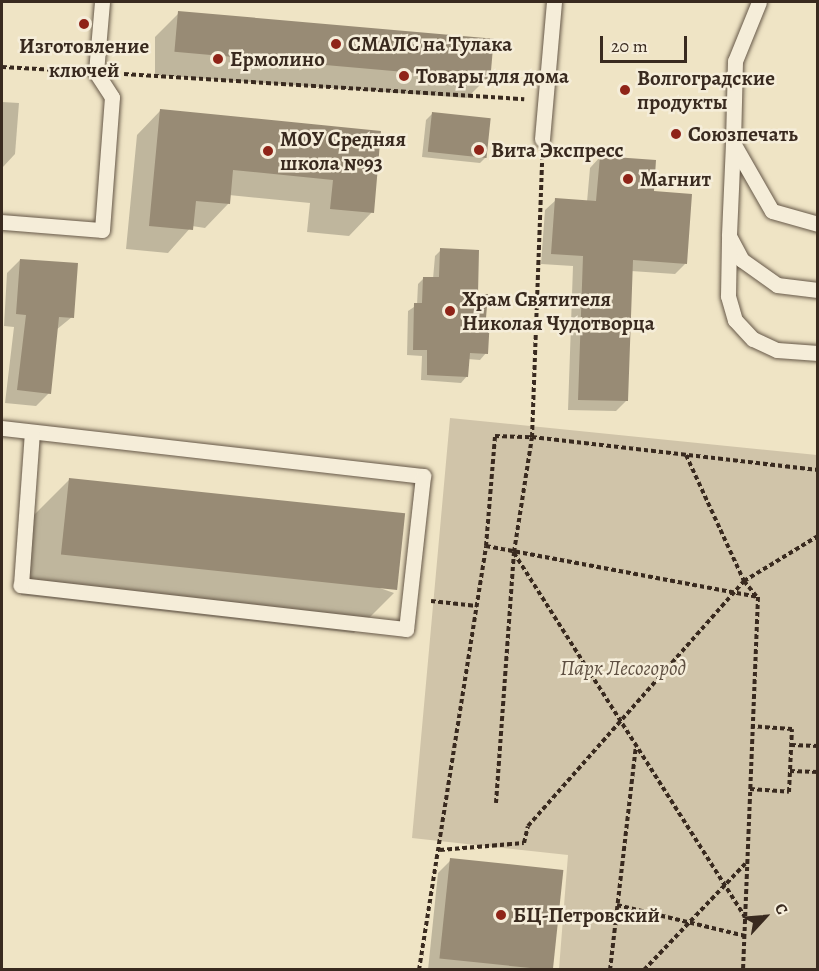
<!DOCTYPE html>
<meta charset="utf-8">
<style>
body{margin:0}
#map{position:relative;width:819px;height:971px;overflow:hidden;background:#efe4c5;font-family:Alegreya,serif}
div>[style]{position:absolute}
[style*='--x']{left:calc(var(--x)*1px);top:calc(var(--y)*1px);width:calc(var(--w)*1px);rotate:calc(var(--a)*1deg)}
.green>*{inset:0;background:#d0c4a9}
.shadow>*{inset:0;background:#0003}
.building>*{inset:0;background:#988b75;transform-origin:0 0}
.path>*{height:4px;margin-top:-2px;transform-origin:0;background:repeating-linear-gradient(90deg,#392a1f 0 4.5px,transparent 0 7.5px)}
.roads{filter:drop-shadow(0 0 2px #665848) drop-shadow(0 0 2px #665848)}
.service>*{height:15px;margin:-7.5px;padding:0 7.5px;transform-origin:7.5px;border-radius:7.5px;background:#f5edd9}
.dots>*{width:16px;height:16px;translate:-50% -50%;box-sizing:border-box;border:3px solid #f5edd9;border-radius:50%}
span{translate:-50% -50%;white-space:nowrap;text-align:center;line-height:1.15;-webkit-text-stroke:5px #f5edd9;paint-order:stroke}
.poi-label{font-size:21px;color:#392a1f;font-weight:700}
.left{translate:0 -50%;text-align:left}
.park-label{font-size:21px;color:#5f5042;font-style:italic}
.frame{position:absolute;inset:0;border:3px solid #392a1f;pointer-events:none}
.north{position:absolute;left:735px;top:887px;width:60px;height:60px;-webkit-text-stroke:4px #f5edd9;paint-order:stroke;rotate:64deg;font-size:16px;font-weight:700;line-height:24px;text-align:center;color:#392a1f}
.north::after{content:'';display:block;margin:auto;width:21px;height:27px;background:#392a1f;clip-path:polygon(50% 0,100% 100%,50% 72%,0 100%)}
.scale{position:absolute;left:600px;top:36px;width:87px;height:27px;box-sizing:border-box;border:3px solid #392a1f;border-top:0;padding-left:8px;font-size:18px;line-height:21px;white-space:nowrap;color:#392a1f;-webkit-text-stroke:4px #f5edd9;paint-order:stroke}
</style>
<div id="map">
<div class="green">
<i style="clip-path:polygon(450px 418px,817px 455px,817px 969px,559px 969px,568px 855px,412px 838px)"></i>
</div>
<div class="shadow">
<i style="clip-path:polygon(179px 13px,491px 74px,467px 98px,155px 75px,155px 37px)"></i>
<i style="clip-path:polygon(2px 102px,19px 103px,15px 154px,2px 168px)"></i>
<i style="clip-path:polygon(160px 111px,379px 132px,372px 212px,349px 236px,307px 232px,310px 203px,229px 195px,228px 204px,205px 228px,192px 226px,168px 253px,126px 249px,137px 135px)"></i>
<i style="clip-path:polygon(432px 114px,486px 157px,480px 163px,422px 157px,426px 120px)"></i>
<i style="clip-path:polygon(600px 157px,652px 193px,685px 264px,675px 274px,631px 271px,626px 401px,616px 411px,568px 410px,573px 266px,541px 264px,545px 210px,556px 200px,587px 202px,590px 168px)"></i>
<i style="clip-path:polygon(441px 250px,477px 295px,485px 320px,486px 353px,480px 360px,468px 359px,467px 376px,461px 383px,421px 380px,422px 356px,407px 355px,408px 311px,417px 305px,418px 284px,424px 278px,433px 279px,435px 256px)"></i>
<i style="clip-path:polygon(20px 260px,72px 317px,56px 330px,49px 393px,36px 406px,5px 403px,14px 327px,4px 326px,7px 273px)"></i>
<i style="clip-path:polygon(70px 479px,394px 593px,354px 633px,21px 595px,29px 520px)"></i>
<i style="clip-path:polygon(451px 860px,561px 871px,551px 970px,428px 970px,438px 873px)"></i>
</div>
<div class="building">
<i style="left:178px;top:11px;width:317px;height:41px;rotate:5deg"></i>
<i style="clip-path:polygon(160px 109px,381px 131px,374px 213px,330px 209px,333px 180px,233px 170px,230px 204px,196px 201px,193px 230px,149px 226px)"></i>
<i style="left:432px;top:112px;width:59px;height:40px;rotate:6deg"></i>
<i style="clip-path:polygon(600px 156px,656px 160px,654px 191px,692px 194px,687px 264px,633px 260px,628px 401px,578px 400px,583px 256px,551px 254px,555px 198px,596px 201px)"></i>
<i style="clip-path:polygon(440px 248px,479px 250px,478px 294px,488px 294px,486px 318px,490px 318px,488px 354px,470px 353px,468px 377px,427px 375px,427px 350px,413px 350px,414px 303px,422px 303px,423px 277px,439px 277px)"></i>
<i style="clip-path:polygon(20px 259px,78px 263px,74px 318px,59px 317px,51px 394px,17px 390px,26px 315px,16px 314px)"></i>
<i style="left:69px;top:478px;width:338px;height:77px;rotate:6deg"></i>
<i style="left:450px;top:858px;width:114px;height:101px;rotate:6deg"></i>
</div>
<div class="path">
<i style="--x:2;--y:67;--w:73;--a:3.1"></i>
<i style="--x:124;--y:74;--w:401;--a:3.6"></i>
<i style="--x:686;--y:455;--w:139;--a:65.3"></i>
<i style="--x:744;--y:581;--w:21;--a:51"></i>
<i style="--x:486;--y:546;--w:110;--a:-85.3"></i>
<i style="--x:495;--y:436;--w:37;--a:2"></i>
<i style="--x:532;--y:437;--w:278;--a:-87.9"></i>
<i style="--x:514;--y:553;--w:431;--a:57.6"></i>
<i style="--x:431;--y:601;--w:46;--a:6.2"></i>
<i style="--x:791;--y:745;--w:27;--a:2"></i>
<i style="--x:790;--y:771;--w:28;--a:2"></i>
<i style="--x:750;--y:789;--w:39;--a:4"></i>
<i style="--x:789;--y:792;--w:63;--a:-87.3"></i>
<i style="--x:792;--y:729;--w:39;--a:-176"></i>
<i style="--x:496;--y:803;--w:252;--a:-85.9"></i>
<i style="--x:514;--y:552;--w:116;--a:-81.1"></i>
<i style="--x:532;--y:437;--w:288;--a:6.6"></i>
<i style="--x:440;--y:850;--w:84;--a:-4.8"></i>
<i style="--x:524;--y:843;--w:17;--a:-77"></i>
<i style="--x:528;--y:826;--w:327;--a:-48.6"></i>
<i style="--x:744;--y:581;--w:87;--a:-31.3"></i>
<i style="--x:617;--y:905;--w:132;--a:13.6"></i>
<i style="--x:419;--y:970;--w:429;--a:-81"></i>
<i style="--x:486;--y:546;--w:277;--a:10.6"></i>
<i style="--x:758;--y:597;--w:373;--a:92.3"></i>
<i style="--x:610;--y:970;--w:227;--a:-83.4"></i>
<i style="--x:644;--y:970;--w:149;--a:-46.4"></i>
</div>
<div class="roads">
<div class="service">
<i style="--x:759;--y:2;--w:64;--a:112.1"></i>
<i style="--x:735;--y:61;--w:82;--a:91.4"></i>
<i style="--x:733;--y:143;--w:78;--a:60.2"></i>
<i style="--x:772;--y:211;--w:48;--a:15.8"></i>
<i style="--x:542;--y:139;--w:138;--a:-85"></i>
<i style="--x:733;--y:143;--w:93;--a:92.5"></i>
<i style="--x:729;--y:236;--w:27;--a:62"></i>
<i style="--x:742;--y:260;--w:43;--a:35.5"></i>
<i style="--x:777;--y:285;--w:41;--a:7"></i>
<i style="--x:2;--y:222;--w:100;--a:4.6"></i>
<i style="--x:102;--y:230;--w:133;--a:-85.7"></i>
<i style="--x:112;--y:97;--w:30;--a:-123"></i>
<i style="--x:96;--y:72;--w:70;--a:-85.1"></i>
<i style="--x:729;--y:239;--w:57;--a:91"></i>
<i style="--x:728;--y:296;--w:25;--a:74"></i>
<i style="--x:735;--y:320;--w:26;--a:47"></i>
<i style="--x:753;--y:339;--w:26;--a:25"></i>
<i style="--x:777;--y:350;--w:41;--a:4.2"></i>
<i style="--x:2;--y:428;--w:424;--a:6.5"></i>
<i style="--x:423;--y:476;--w:154;--a:96.3"></i>
<i style="--x:406;--y:629;--w:388;--a:-173.5"></i>
<i style="--x:21;--y:585;--w:153;--a:-85.9"></i>
</div>
</div>
<div class="dots">
<i style="left:84px;top:24px;background:#8f2418"></i>
<i style="left:336px;top:44px;background:#8f2418"></i>
<i style="left:218px;top:59px;background:#8f2418"></i>
<i style="left:404px;top:76px;background:#8f2418"></i>
<i style="left:625px;top:90px;background:#8f2418"></i>
<i style="left:676px;top:134px;background:#8f2418"></i>
<i style="left:479px;top:150px;background:#8f2418"></i>
<i style="left:268px;top:151px;background:#8f2418"></i>
<i style="left:628px;top:179px;background:#8f2418"></i>
<i style="left:450px;top:311px;background:#8f2418"></i>
<i style="left:501px;top:915px;background:#8f2418"></i>
</div>
<div class="poi-label">
<span class="left" style="left:348px;top:44px">СМАЛС на Тулака</span>
<span style="left:84px;top:58px">Изготовление<br>ключей</span>
<span class="left" style="left:230px;top:59px">Ермолино</span>
<span class="left" style="left:416px;top:76px">Товары для дома</span>
<span class="left" style="left:637px;top:90px">Волгоградские<br>продукты</span>
<span class="left" style="left:688px;top:134px">Союзпечать</span>
<span class="left" style="left:280px;top:151px">МОУ Средняя<br>школа №93</span>
<span class="left" style="left:491px;top:150px">Вита Экспресс</span>
<span class="left" style="left:640px;top:179px">Магнит</span>
<span class="left" style="left:462px;top:311px">Храм Святителя<br>Николая Чудотворца</span>
<span class="left" style="left:513px;top:915px">БЦ-Петровский</span>
</div>
<div class="park-label">
<span style="left:623px;top:668px">Парк Лесогород</span>
</div>
<div class="frame"></div>
<div class="north">С</div>
<div class="scale">20 m</div>
</div>
